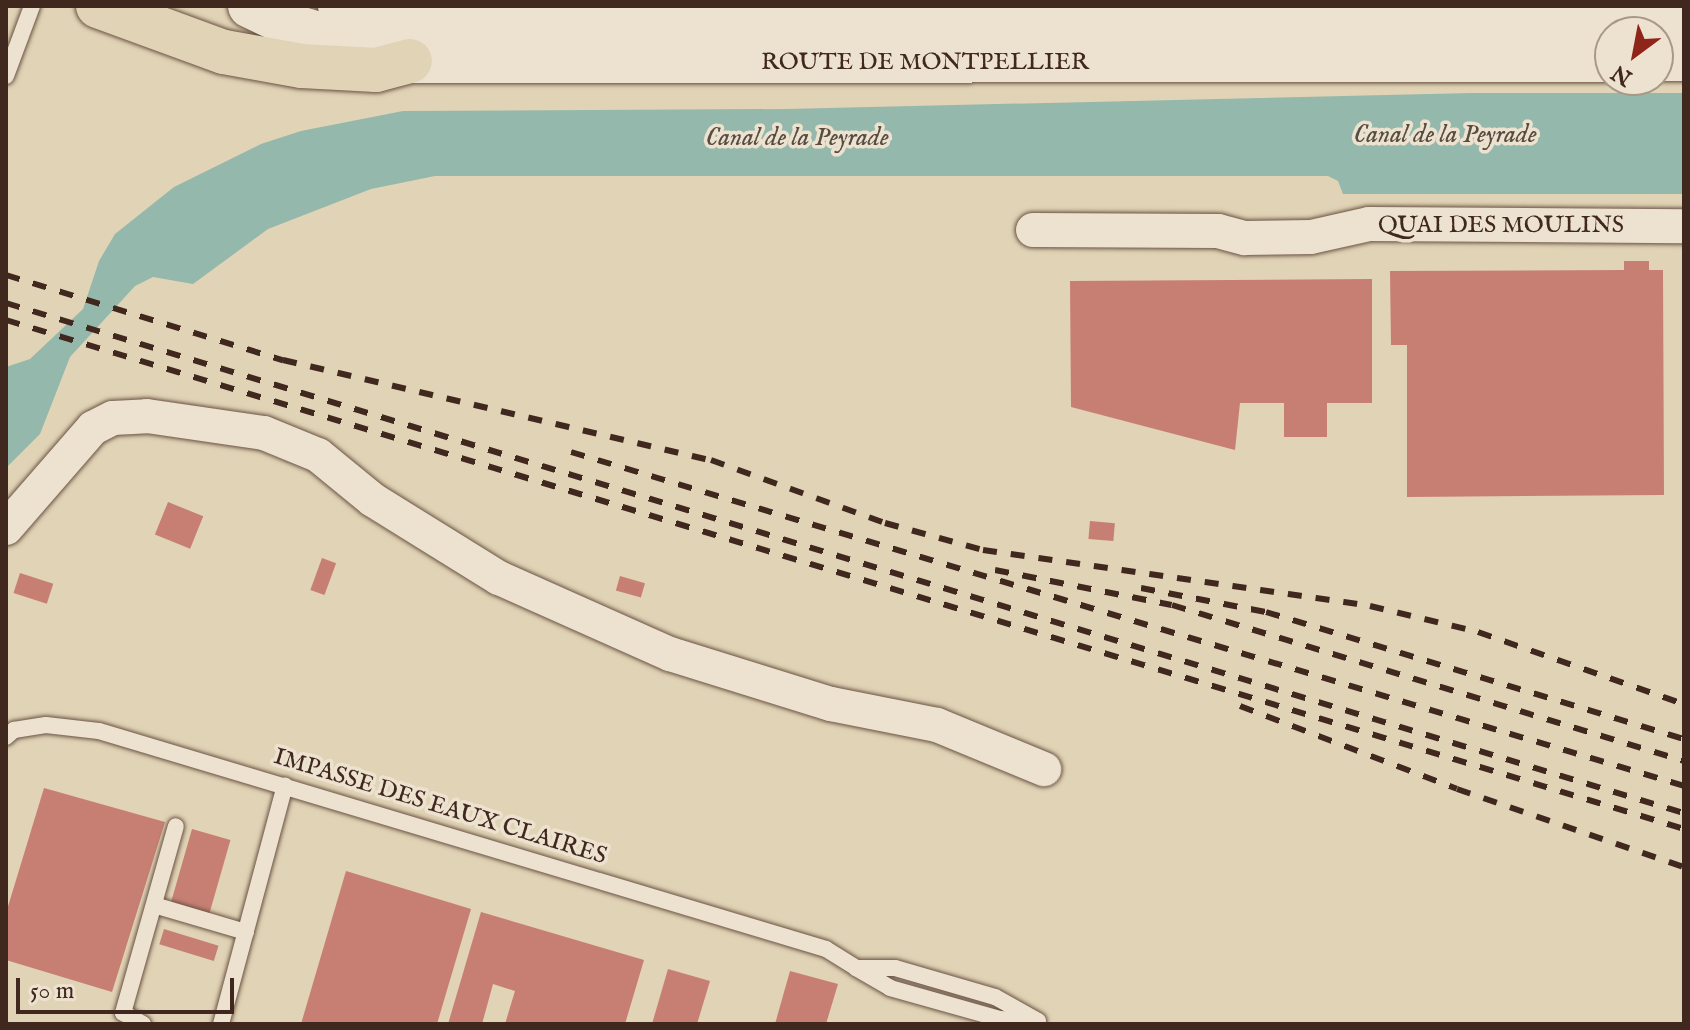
<!DOCTYPE html>
<style>
body{margin:0}
#map{position:relative;width:1690px;height:1030px;overflow:hidden;background:#e1d3b5;font-family:"IM FELL English",serif}
div>[style]{position:absolute}
[style*='--x']{left:calc(var(--x)*1px);top:calc(var(--y)*1px);width:calc(var(--w)*1px);rotate:calc(var(--a)*1deg)}
.water>*{inset:0;background:#94b8ab}
.building>*{inset:0;background:#c77f73;transform-origin:0 0}
.roads{filter:drop-shadow(0 0 2px #695344) drop-shadow(0 0 2px #695344)}
.service>*{height:16px;margin:-8px;padding:0 8px;transform-origin:8px;border-radius:8px;background:#ece2cf}
.minor>*{height:34px;margin:-17px;padding:0 17px;transform-origin:17px;border-radius:17px;background:#ece2cf}
.secondary>*{height:44px;margin:-22px;padding:0 22px;transform-origin:22px;border-radius:22px;background:#ece2cf}
.primary>*{height:44px;margin:-22px;padding:0 22px;transform-origin:22px;border-radius:22px;background:#e1d3b5}
.rail>*{height:6px;margin-top:-3px;transform-origin:0;background:repeating-linear-gradient(90deg,#41281e 0 14px,transparent 0 28px)}
span{translate:-50% -50%;white-space:nowrap;text-align:center;line-height:1.15;-webkit-text-stroke:7px #ece2cf;paint-order:stroke}
.street-label{font-size:24px;color:#41281e}
.water-label{font-size:26px;color:#564c41;font-style:italic}
.frame{position:absolute;inset:0;border:8px solid #41281e;pointer-events:none}
.north{position:absolute;left:1594px;top:16px;width:80px;height:80px;box-sizing:border-box;background:#ece2cf;border:2px solid #a89888;border-radius:50%;rotate:212deg;font-size:22px;font-weight:700;line-height:32px;text-align:center;color:#41281e}
.north::after{content:'';display:block;margin:auto;width:28px;height:36px;background:#8f2418;clip-path:polygon(50% 0,100% 100%,50% 72%,0 100%)}
.scale{position:absolute;left:16px;top:978px;width:218px;height:36px;box-sizing:border-box;border:4px solid #41281e;border-top:0;padding-left:10px;font-size:24px;line-height:28px;white-space:nowrap;color:#41281e;-webkit-text-stroke:6px #ece2cf;paint-order:stroke}
</style>
<div id="map">
<div class="water">
<i style="clip-path:polygon(1472px 93px,1684px 93px,1684px 194px,1343px 194px,1338px 181px,1328px 176px,435px 176px,371px 189px,268px 229px,193px 284px,153px 277px,135px 286px,70px 357px,40px 434px,6px 468px,6px 367px,30px 359px,83px 309px,99px 261px,115px 234px,174px 187px,261px 144px,301px 131px,403px 111px,787px 109px)"></i>
</div>
<div class="building">
<i style="clip-path:polygon(1624px 261px,1649px 261px,1649px 270px,1663px 270px,1664px 495px,1407px 497px,1407px 345px,1391px 345px,1390px 271px,1624px 270px)"></i>
<i style="clip-path:polygon(1372px 279px,1372px 403px,1327px 403px,1327px 437px,1284px 437px,1284px 403px,1240px 403px,1235px 450px,1071px 407px,1070px 281px)"></i>
<i style="left:168px;top:502px;width:38px;height:35px;rotate:22deg"></i>
<i style="left:1090px;top:521px;width:25px;height:18px;rotate:5deg"></i>
<i style="left:322px;top:558px;width:15px;height:34px;rotate:20deg"></i>
<i style="left:20px;top:573px;width:35px;height:21px;rotate:18deg"></i>
<i style="left:620px;top:576px;width:26px;height:15px;rotate:16deg"></i>
<i style="clip-path:polygon(44px 788px,165px 822px,112px 992px,6px 960px,6px 913px)"></i>
<i style="left:192px;top:829px;width:40px;height:78px;rotate:16deg"></i>
<i style="clip-path:polygon(346px 871px,471px 909px,437px 1024px,301px 1024px)"></i>
<i style="clip-path:polygon(481px 912px,644px 960px,625px 1024px,505px 1024px,515px 991px,493px 984px,482px 1024px,448px 1024px)"></i>
<i style="left:164px;top:929px;width:57px;height:16px;rotate:17deg"></i>
<i style="clip-path:polygon(668px 969px,710px 981px,697px 1024px,652px 1024px)"></i>
<i style="clip-path:polygon(790px 971px,838px 984px,826px 1024px,775px 1024px)"></i>
</div>
<div class="roads">
<div class="service">
<i style="--x:6;--y:76;--w:75;--a:-69.6"></i>
<i style="--x:6;--y:737;--w:11;--a:-41"></i>
<i style="--x:14;--y:730;--w:32;--a:-9"></i>
<i style="--x:46;--y:725;--w:53;--a:6.5"></i>
<i style="--x:99;--y:731;--w:759;--a:16.69"></i>
<i style="--x:826;--y:949;--w:36;--a:32"></i>
<i style="--x:856;--y:968;--w:39;--a:30"></i>
<i style="--x:890;--y:988;--w:114;--a:15.7"></i>
<i style="--x:1000;--y:1019;--w:38;--a:3"></i>
<i style="--x:1038;--y:1021;--w:49;--a:-150.8"></i>
<i style="--x:995;--y:997;--w:104;--a:-163.8"></i>
<i style="--x:895;--y:968;--w:39;--a:180"></i>
<i style="--x:154;--y:905;--w:96;--a:16.4"></i>
<i style="--x:143;--y:1024;--w:23;--a:-151"></i>
<i style="--x:123;--y:1013;--w:194;--a:-74.2"></i>
<i style="--x:221;--y:1024;--w:247;--a:-75"></i>
</div>
<div class="minor">
<i style="--x:1033;--y:230;--w:185;--a:0.3"></i>
<i style="--x:1218;--y:231;--w:28;--a:15"></i>
<i style="--x:1245;--y:238;--w:66;--a:-0.9"></i>
<i style="--x:1311;--y:237;--w:59;--a:-12.6"></i>
<i style="--x:1369;--y:224;--w:315;--a:0.4"></i>
<i style="--x:6;--y:528;--w:133;--a:-49"></i>
<i style="--x:93;--y:428;--w:22;--a:-27"></i>
<i style="--x:113;--y:418;--w:34;--a:-3"></i>
<i style="--x:147;--y:416;--w:118;--a:8.3"></i>
<i style="--x:264;--y:433;--w:58;--a:22.2"></i>
<i style="--x:318;--y:455;--w:71;--a:39.3"></i>
<i style="--x:373;--y:500;--w:148;--a:31.8"></i>
<i style="--x:499;--y:578;--w:187;--a:24"></i>
<i style="--x:670;--y:654;--w:169;--a:17.3"></i>
<i style="--x:831;--y:704;--w:108;--a:11.2"></i>
<i style="--x:937;--y:725;--w:116;--a:22.4"></i>
</div>
<div class="secondary">
<i style="--x:250;--y:6;--w:47;--a:25.5"></i>
<i style="--x:292;--y:26;--w:123;--a:16.5"></i>
<i style="--x:410;--y:61;--w:1200;--a:-0.05"></i>
<i style="--x:340;--y:6;--w:70;--a:12.4"></i>
<i style="--x:408;--y:21;--w:274;--a:1.9"></i>
<i style="--x:682;--y:30;--w:1002;--a:-0.34"></i>
<i style="--x:1658;--y:59;--w:26;--a:0"></i>
</div>
<div class="primary">
<i style="--x:98;--y:6;--w:134;--a:20.1"></i>
<i style="--x:224;--y:52;--w:79;--a:10.2"></i>
<i style="--x:302;--y:66;--w:74;--a:3.1"></i>
<i style="--x:376;--y:70;--w:35;--a:-15"></i>
</div>
</div>
<div class="rail">
<i style="--x:6;--y:275;--w:290;--a:17.1"></i>
<i style="--x:283;--y:360;--w:440;--a:13.2"></i>
<i style="--x:711;--y:460;--w:185;--a:19.9"></i>
<i style="--x:885;--y:523;--w:102;--a:15.4"></i>
<i style="--x:983;--y:550;--w:391;--a:8.2"></i>
<i style="--x:1370;--y:606;--w:111;--a:13.5"></i>
<i style="--x:1478;--y:632;--w:218;--a:19.3"></i>
<i style="--x:6;--y:303;--w:1754;--a:16.91"></i>
<i style="--x:6;--y:320;--w:1754;--a:16.87"></i>
<i style="--x:571;--y:452;--w:1162;--a:16.7"></i>
<i style="--x:995;--y:570;--w:180;--a:11.2"></i>
<i style="--x:1172;--y:605;--w:535;--a:16.95"></i>
<i style="--x:1141;--y:588;--w:127;--a:10.9"></i>
<i style="--x:1266;--y:612;--w:437;--a:16.9"></i>
<i style="--x:1240;--y:706;--w:232;--a:20.9"></i>
<i style="--x:1457;--y:789;--w:240;--a:19"></i>
</div>
<div class="street-label">
<span style="left:925px;top:63px">ROUTE DE MONTPELLIER</span>
<span style="left:1501px;top:226px">QUAI DES MOULINS</span>
<span style="left:440px;top:807px;rotate:17deg">IMPASSE DES EAUX CLAIRES</span>
</div>
<div class="water-label">
<span style="left:1445px;top:135px">Canal de la Peyrade</span>
<span style="left:797px;top:138px">Canal de la Peyrade</span>
</div>
<div class="frame"></div>
<div class="north">N</div>
<div class="scale">50 m</div>
</div>
